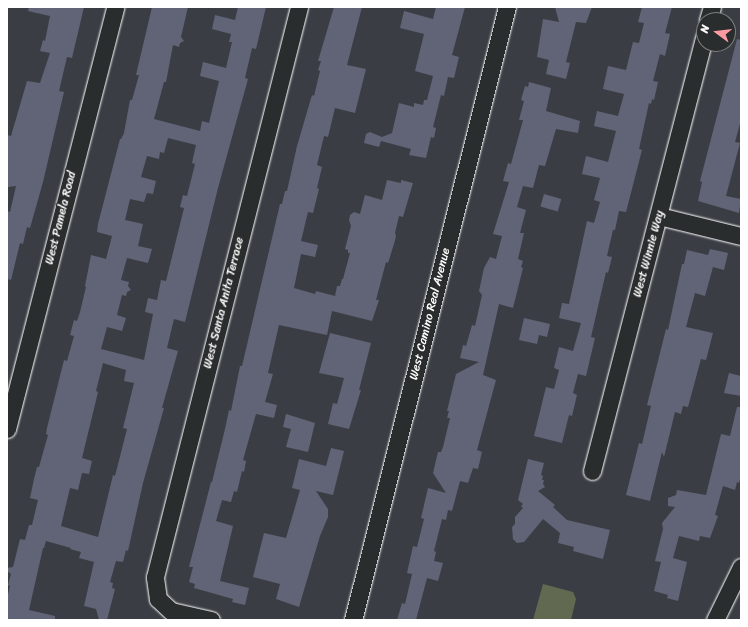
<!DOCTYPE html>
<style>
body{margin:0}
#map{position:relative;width:748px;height:627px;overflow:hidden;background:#3a3e44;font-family:Sriracha,sans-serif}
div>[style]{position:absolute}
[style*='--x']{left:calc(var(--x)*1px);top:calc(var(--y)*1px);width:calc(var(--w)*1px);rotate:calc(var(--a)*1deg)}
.green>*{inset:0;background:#616a50}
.building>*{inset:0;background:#606476;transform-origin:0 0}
.roads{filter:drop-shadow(0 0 1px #fff) drop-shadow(0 0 1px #fff)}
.minor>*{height:17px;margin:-8.5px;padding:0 8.5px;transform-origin:8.5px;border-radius:8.5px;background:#2a2d2e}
span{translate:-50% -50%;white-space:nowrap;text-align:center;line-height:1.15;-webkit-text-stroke:3px #2a2d2e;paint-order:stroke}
.street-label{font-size:12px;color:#fff}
.frame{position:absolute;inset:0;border:8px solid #fff;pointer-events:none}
.north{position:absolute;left:696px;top:12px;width:40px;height:40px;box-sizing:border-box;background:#2a2d2e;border:1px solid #7f8182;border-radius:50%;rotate:285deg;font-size:11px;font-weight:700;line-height:16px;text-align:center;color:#fff}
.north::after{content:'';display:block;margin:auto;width:14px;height:18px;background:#ff9aa2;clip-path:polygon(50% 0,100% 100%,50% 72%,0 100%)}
</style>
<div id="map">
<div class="green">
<i style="clip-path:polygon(543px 584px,573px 592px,576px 599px,571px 620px,533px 620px)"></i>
</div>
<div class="building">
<i style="clip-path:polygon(29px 7px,84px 7px,72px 58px,67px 57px,59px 91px,64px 92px,43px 182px,30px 228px,27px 227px,23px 244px,20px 243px,11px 280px,7px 279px,7px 211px,10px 212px,16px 186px,8px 187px,7px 135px,11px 136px,27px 81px,40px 83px,50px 53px,40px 51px,43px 40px,45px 41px,50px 16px,28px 11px)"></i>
<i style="clip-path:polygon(evenodd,152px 7px,188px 7px,181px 37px,184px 41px,180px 43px,179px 47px,173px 45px,166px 82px,164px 82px,154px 119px,200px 131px,202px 121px,209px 123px,219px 81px,200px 76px,203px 62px,226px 68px,232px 42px,229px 42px,231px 34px,212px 29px,215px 15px,235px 20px,238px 7px,266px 7px,256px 49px,252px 48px,245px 78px,248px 79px,218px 188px,185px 322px,174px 319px,167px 348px,178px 351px,162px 408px,164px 408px,143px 483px,128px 551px,126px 550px,123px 562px,116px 561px,110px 582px,113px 583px,112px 588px,115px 589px,107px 620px,99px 620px,96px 609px,84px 606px,94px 562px,79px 558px,81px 552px,70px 549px,71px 548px,46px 541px,44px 548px,43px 548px,29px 610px,55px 616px,55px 620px,7px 620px,7px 599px,10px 586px,8px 585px,11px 574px,7px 571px,7px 568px,13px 567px,20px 539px,25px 540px,29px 525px,32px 525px,38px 500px,30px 498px,34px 479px,37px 467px,39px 467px,48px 435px,46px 434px,47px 428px,64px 360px,67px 361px,74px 336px,70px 335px,74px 320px,77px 321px,80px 312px,86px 287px,85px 286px,91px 255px,106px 259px,112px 236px,97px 232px,98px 224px,120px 139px,121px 139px,124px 133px,130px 100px,132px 100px,139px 75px,136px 75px,152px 7px,168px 138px,196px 145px,192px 163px,195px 164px,187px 196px,183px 195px,180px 207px,184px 208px,166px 281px,161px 280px,157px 300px,148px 298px,145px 312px,153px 314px,144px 360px,101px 349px,107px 327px,122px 331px,126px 318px,117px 315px,122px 295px,126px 296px,127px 292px,131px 290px,128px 286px,129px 282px,121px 280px,127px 258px,148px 263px,152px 249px,138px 246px,143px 224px,125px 220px,130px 199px,144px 202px,147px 193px,153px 194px,156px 181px,141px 177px,147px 156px,159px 159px,160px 152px,164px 153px,168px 138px,152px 7px,103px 363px,126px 370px,124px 381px,134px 383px,123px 428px,127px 429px,115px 476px,113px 475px,98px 537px,61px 526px,70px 488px,78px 490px,82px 473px,89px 474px,92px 461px,82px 458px,98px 392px,96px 391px,103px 363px)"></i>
<i style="clip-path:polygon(334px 7px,362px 7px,347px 65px,366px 69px,355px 113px,335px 108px,328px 137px,324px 136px,317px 165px,322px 167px,317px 188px,319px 189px,313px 213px,308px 212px,301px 241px,318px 245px,315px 257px,301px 254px,294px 288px,315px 294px,316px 291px,335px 296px,337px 286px,340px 286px,342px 279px,343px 279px,350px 253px,348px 253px,348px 250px,345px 249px,351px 226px,349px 220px,350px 215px,354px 212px,360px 214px,365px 195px,382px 200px,387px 180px,401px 183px,401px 180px,413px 183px,403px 217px,399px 216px,395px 233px,396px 236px,394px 244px,388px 263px,386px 262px,376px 300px,379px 300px,372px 321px,332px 311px,327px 335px,279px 325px,268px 373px,273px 374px,265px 402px,277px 405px,274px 418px,256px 414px,243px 460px,246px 461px,244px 472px,242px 471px,237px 492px,234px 491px,231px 502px,222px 500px,216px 521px,233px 526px,220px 581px,249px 588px,245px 605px,232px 602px,233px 599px,194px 588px,195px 584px,189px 582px,193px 567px,189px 567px,211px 482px,212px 482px,225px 429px,229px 410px,231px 411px,240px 366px,242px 366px,280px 204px,282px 204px,285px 191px,287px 191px,297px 146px,312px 95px,314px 96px,320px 71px,318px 70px,321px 61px,318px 61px)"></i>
<i style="clip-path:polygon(436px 7px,465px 7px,452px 55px,459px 57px,454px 78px,448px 77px,444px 96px,441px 95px,433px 127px,436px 128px,434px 138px,431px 137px,426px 158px,409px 155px,411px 149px,381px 141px,379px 147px,364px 143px,366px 134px,370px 132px,382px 137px,392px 133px,399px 103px,414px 107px,414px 103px,423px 105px,424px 100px,427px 100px,433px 76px,415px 71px,424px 34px,400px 28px,404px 11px,433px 19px)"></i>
<i style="clip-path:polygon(555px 7px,592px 7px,586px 23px,576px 22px,566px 62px,570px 63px,566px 79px,546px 74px,549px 60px,537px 57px,543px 19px,559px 22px)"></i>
<i style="clip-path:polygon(642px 7px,672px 7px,665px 33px,670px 34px,665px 56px,660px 54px,653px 81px,658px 82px,654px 100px,652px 99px,651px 104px,649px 103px,639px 149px,642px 150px,626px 212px,619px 211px,615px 230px,613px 230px,607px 256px,612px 257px,608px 273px,606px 272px,591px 337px,595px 338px,586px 376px,578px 374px,573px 393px,577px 395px,572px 416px,569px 415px,562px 443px,534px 436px,546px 387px,554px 389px,559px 370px,554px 368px,559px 347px,573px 351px,581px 323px,559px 318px,562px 303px,569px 304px,587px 221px,594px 223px,600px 202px,594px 200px,600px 178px,582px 174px,586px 156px,608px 162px,616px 131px,594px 126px,597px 111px,618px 116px,624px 94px,603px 89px,608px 66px,626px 70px,633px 42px,639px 43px,644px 23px,638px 22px)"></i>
<i style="clip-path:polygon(737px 39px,741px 40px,741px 120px,735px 142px,740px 143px,726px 196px,741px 199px,739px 213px,698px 201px,702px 182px,700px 181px)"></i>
<i style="clip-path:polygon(529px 82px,551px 88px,546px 111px,580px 121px,578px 133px,556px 129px,545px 166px,539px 165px,533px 188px,523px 186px,517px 207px,526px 210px,520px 233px,524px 233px,518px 259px,523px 261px,521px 267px,523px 268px,513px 308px,499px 304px,483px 375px,496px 380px,477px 450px,482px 452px,478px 469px,473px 468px,468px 483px,460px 481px,452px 511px,448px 510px,446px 520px,442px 519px,434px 551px,436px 552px,434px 561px,443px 563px,438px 581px,427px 578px,416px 620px,397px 620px,402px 603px,405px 604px,412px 574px,407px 573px,413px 546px,417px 547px,424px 519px,421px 518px,428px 488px,446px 493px,433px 473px,438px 452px,441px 452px,443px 447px,450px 418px,447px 418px,449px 411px,447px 411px,456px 374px,479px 362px,460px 358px,463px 345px,466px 346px,472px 325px,475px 326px,482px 295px,479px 291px,484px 268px,490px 257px,496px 259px,502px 236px,493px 234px,509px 182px,503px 181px,508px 163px,511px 164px,523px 120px,519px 120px,524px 101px,521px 100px,525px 86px,528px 87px)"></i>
<i style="left:544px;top:194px;width:18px;height:13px;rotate:16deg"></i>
<i style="clip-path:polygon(710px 249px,728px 253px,724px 270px,713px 267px,705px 296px,695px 293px,686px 327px,713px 333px,706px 360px,701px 359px,688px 407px,683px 406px,681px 414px,675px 412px,664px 457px,662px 452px,650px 501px,626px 495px,639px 443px,642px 444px,651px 406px,647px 405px,666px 329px,668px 330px,682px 264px,684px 264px,687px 250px,708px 255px)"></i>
<i style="clip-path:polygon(524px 318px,550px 324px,547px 337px,539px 335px,537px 344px,519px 340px)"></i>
<i style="clip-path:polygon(330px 333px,371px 343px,359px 390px,361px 390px,349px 429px,328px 424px,333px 403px,337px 404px,344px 378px,319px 373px)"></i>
<i style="clip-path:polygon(729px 373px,741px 376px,741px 396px,724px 393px)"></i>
<i style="clip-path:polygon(737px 407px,741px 407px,741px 474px,739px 483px,737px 482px,735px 490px,723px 486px,715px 515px,718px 516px,710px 538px,700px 536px,699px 541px,679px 536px,673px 558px,687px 562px,678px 601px,667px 598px,668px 595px,654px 591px,661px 562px,655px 561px,663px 529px,662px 523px,675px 507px,668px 506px,668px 498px,676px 495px,677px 490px,706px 495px,721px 434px,730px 436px)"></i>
<i style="clip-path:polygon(286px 414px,315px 423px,308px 452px,286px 447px,291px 429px,283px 427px)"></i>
<i style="clip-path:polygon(331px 448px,344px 451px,333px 495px,316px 491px,328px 509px,328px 517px,320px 536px,299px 607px,276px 599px,280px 584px,253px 577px,264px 533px,286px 538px,300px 490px,292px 488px,299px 459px,326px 466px)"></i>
<i style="clip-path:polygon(528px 459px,544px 463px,541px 475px,543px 476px,542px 480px,544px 480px,543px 484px,545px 487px,538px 491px,555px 505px,553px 507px,567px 520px,610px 530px,603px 559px,573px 551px,574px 547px,558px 543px,560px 533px,543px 519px,524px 542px,517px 543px,513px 539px,512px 527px,515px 524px,515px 517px,523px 508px,521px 506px,523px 504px,518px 500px)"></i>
</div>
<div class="roads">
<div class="minor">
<i style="--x:708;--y:20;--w:14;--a:-73"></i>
<i style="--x:659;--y:216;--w:84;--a:13.7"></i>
<i style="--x:7;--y:429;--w:436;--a:-75.6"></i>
<i style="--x:592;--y:471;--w:448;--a:-75.5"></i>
<i style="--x:211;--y:620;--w:41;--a:-167.3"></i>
<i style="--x:171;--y:611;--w:18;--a:-137"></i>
<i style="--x:158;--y:599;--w:22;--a:-98"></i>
<i style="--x:155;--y:577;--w:588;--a:-75.82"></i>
<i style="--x:353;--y:620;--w:632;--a:-75.9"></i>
<i style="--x:715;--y:620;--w:59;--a:-63.9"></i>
</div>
</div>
<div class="street-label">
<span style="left:61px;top:218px;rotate:-76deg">West Pamela Road</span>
<span style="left:649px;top:254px;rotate:-75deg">West Winnie Way</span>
<span style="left:224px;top:303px;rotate:-76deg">West Santa Anita Terrace</span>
<span style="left:430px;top:314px;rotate:-76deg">West Camino Real Avenue</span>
</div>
<div class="frame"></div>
<div class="north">N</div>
</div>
